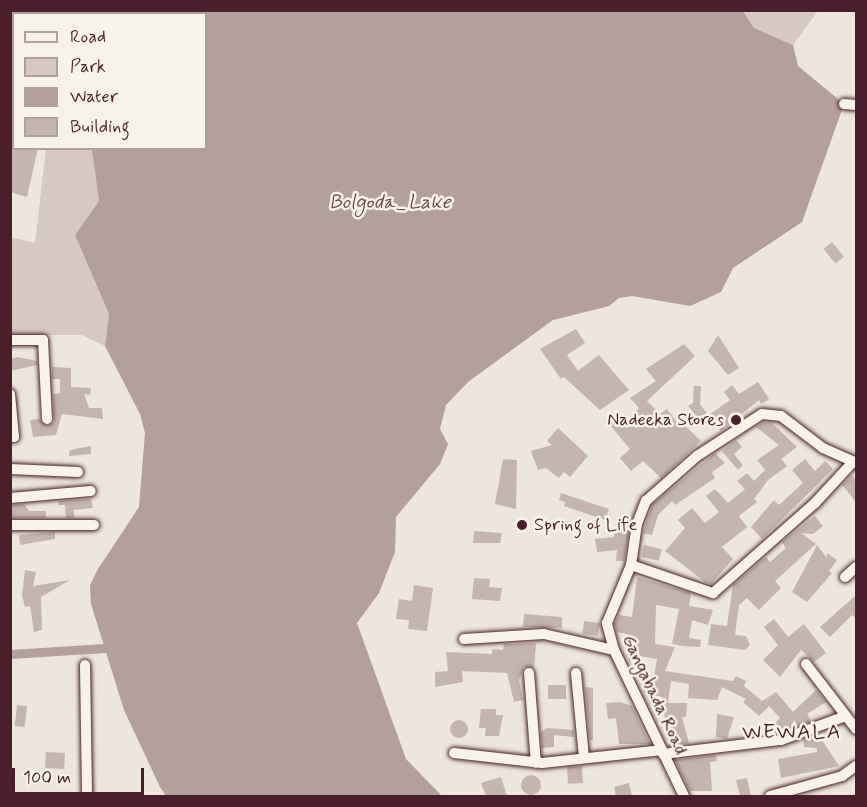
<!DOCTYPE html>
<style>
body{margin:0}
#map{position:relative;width:867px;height:807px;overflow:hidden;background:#ece6dd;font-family:Mynerve,sans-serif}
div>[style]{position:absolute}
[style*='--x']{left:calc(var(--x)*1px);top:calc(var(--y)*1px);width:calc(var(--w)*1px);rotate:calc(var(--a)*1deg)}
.green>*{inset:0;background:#d5c9c2}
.water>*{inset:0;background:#b39f9d}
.canal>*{height:9px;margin:-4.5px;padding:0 4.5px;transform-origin:4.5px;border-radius:4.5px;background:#b39f9d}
.building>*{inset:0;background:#c4b5b0;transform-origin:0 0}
.round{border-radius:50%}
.roads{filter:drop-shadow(0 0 2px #4a1f2b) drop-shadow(0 0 2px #4a1f2b)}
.minor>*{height:10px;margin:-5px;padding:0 5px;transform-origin:5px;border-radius:5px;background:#f7f3e8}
.dots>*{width:16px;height:16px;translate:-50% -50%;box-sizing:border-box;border:3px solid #f7f3e8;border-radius:50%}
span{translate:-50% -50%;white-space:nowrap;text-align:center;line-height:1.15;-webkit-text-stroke:5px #f7f3e8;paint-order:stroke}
.poi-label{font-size:18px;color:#4a1f2b}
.right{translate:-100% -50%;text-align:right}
.left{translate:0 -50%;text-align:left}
.street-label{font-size:18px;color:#4a1f2b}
.water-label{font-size:20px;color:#6f4c53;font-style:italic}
.quarter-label{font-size:21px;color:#4a1f2b;letter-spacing:1.5px}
.frame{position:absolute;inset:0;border:12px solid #4a1f2b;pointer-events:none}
.legend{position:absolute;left:12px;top:12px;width:195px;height:138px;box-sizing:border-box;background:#f7f3e8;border:2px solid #b29e9c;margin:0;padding:8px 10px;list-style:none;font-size:18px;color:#4a1f2b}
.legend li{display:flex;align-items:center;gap:12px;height:30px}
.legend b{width:30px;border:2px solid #b29e9c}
.scale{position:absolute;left:12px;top:768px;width:132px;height:27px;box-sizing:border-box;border:3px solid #4a1f2b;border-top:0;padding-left:8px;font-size:18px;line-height:21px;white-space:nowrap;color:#4a1f2b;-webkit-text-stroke:4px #f7f3e8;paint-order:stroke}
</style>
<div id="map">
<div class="green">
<i style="clip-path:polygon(743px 11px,818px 11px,793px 45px,754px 28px)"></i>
<i style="clip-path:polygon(46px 149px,92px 149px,95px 154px,99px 201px,75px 235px,109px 314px,105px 346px,82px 335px,11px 335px,10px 237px,35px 243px)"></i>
</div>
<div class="water">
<i style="clip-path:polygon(77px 11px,743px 11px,754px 28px,793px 45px,798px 66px,844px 104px,802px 222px,733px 268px,721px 292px,690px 306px,632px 296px,619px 298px,609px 306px,553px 320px,468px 382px,446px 405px,440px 429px,448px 444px,440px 464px,396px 517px,395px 552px,379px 593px,357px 623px,406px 759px,442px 796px,166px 796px,160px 787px,124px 710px,91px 604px,90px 585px,98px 569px,139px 507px,145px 433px,140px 414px,105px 346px,109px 314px,75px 235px,99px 201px,92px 149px,206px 148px,206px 14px)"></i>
</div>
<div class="canal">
<i style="--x:10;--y:654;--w:95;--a:-3.6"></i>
</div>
<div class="building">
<i style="clip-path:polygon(10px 148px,38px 148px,27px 197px,10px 192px)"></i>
<i style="left:832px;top:242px;width:19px;height:11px;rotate:51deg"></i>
<i style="clip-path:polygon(576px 329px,585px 343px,567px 355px,578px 371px,599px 355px,629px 390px,600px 410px,564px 377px,561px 379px,540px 349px)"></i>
<i style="clip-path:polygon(718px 335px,739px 368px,728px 375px,708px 351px)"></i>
<i style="clip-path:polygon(684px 344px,695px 356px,647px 401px,660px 414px,667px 409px,680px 427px,683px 424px,701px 441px,661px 478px,643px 461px,631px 471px,620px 458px,630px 449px,609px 424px,622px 414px,627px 421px,639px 408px,630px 398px,656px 381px,646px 369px)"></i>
<i style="clip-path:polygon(18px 357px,37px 361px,37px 365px,10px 371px,10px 359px)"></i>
<i style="clip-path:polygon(52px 367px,71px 368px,71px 387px,91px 388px,90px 395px,84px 394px,89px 408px,102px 408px,103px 419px,62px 414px,56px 435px,33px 437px,30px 420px,39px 419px,47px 426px,54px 422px,53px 394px,60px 393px,60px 379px,52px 379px)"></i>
<i style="clip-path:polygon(758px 382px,769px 399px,761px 404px,759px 400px,721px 431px,709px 415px,730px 400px,724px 392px,732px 385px,739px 394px)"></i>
<i style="clip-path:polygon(694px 386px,701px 386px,700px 404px,711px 419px,703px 425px,688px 406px,693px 403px)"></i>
<i style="clip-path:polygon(764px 422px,772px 423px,797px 447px,781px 459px,787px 466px,768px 480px,754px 499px,757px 502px,739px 516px,747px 527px,722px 547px,733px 559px,711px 584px,705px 582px,665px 551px,685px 528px,678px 520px,692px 508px,705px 523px,719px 512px,706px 496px,715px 489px,728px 503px,745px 489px,737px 481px,747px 473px,754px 481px,765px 470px,757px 460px,779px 445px,756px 427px)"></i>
<i style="clip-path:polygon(558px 428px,588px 456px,570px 477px,564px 472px,559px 478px,546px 468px,538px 470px,531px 451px,552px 445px,547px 441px)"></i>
<i style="clip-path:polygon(736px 440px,742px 447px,734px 454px,743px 465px,738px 470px,722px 451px)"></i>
<i style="clip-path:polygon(91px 446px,91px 454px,69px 456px,70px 450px)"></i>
<i style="clip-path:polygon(715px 453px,725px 463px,712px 472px,715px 478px,675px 505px,672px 501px,658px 515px,652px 535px,643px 533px,652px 505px)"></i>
<i style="clip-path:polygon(503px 459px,517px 460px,516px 509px,495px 504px)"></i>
<i style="clip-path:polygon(805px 459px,815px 471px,825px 461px,833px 469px,762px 539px,751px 527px,774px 500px,779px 505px,803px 483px,792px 470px)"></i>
<i style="clip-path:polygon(852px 475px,856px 481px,856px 502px,842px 485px)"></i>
<i style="clip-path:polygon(561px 493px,609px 509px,605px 520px,564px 506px,565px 502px,559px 500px)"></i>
<i style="clip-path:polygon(91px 499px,93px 508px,74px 510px,74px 518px,66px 518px,65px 505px,58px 505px,59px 501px)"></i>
<i style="clip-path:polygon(24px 504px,29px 511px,46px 511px,46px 518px,10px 518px,10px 505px)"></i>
<i style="clip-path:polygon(815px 516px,823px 526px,813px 534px,801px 533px,816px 544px,775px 581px,781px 588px,759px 610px,747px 598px,739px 605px,735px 635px,746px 636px,750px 645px,745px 650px,708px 645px,711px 624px,727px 626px,733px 585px,766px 557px,770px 562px,786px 548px,782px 542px)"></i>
<i style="clip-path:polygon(617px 518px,631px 520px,624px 561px,616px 561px,617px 550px,597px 552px,595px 539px,614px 537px)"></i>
<i style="clip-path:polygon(474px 531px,502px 533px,500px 543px,473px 543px)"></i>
<i style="clip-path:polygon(55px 532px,55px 539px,20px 545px,19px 535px)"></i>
<i style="left:644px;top:545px;width:18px;height:12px;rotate:13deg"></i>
<i style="clip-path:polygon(817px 545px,827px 558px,827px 553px,837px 560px,829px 571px,832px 573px,807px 602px,792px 592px)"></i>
<i style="clip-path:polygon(25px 570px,36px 572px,33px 586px,70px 580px,41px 597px,42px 630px,34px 632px,30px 606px,25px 607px,22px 595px)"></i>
<i style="clip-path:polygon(637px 577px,691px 593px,689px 606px,713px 610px,708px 625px,692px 620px,689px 638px,701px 640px,700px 647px,682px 646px,672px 644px,679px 609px,656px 605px,655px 644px,675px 647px,665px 671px,733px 681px,736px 676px,746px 681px,744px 686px,762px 701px,776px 692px,793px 712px,816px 690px,826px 702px,807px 714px,811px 721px,780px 732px,773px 725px,780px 718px,769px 706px,759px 716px,743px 702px,746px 699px,722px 687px,717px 700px,688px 698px,689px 684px,671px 681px,668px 703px,687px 703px,686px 717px,682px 717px,689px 743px,669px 746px,662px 697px,645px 694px,644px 688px,646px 675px,654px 676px,657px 659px,639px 656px,638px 662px,629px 661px,627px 634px,617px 632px,615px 624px,619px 615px,632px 617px)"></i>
<i style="clip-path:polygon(474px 578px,490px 579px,489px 587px,502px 588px,500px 601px,472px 599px)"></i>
<i style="clip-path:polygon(414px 585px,433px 588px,427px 631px,408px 629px,409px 620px,396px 619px,399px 599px,412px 601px)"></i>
<i style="clip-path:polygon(856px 595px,856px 619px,852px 615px,830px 637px,820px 627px)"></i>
<i style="clip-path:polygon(524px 614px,562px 617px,562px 628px,523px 627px)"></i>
<i style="clip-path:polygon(774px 619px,788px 637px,804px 624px,826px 653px,814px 662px,801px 650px,780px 677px,763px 660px,778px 645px,764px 627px)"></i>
<i style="left:584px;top:621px;width:16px;height:13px;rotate:7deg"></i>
<i style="clip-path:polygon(536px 643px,534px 668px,524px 667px,519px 680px,523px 700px,514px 702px,507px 673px,462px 671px,463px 682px,435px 687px,435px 672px,448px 671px,446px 652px,492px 654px,492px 649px,503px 650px,504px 644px)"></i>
<i style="left:566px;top:685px;width:14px;height:18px;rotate:90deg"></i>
<i style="clip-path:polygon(585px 687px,593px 688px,593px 740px,590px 740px)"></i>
<i style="clip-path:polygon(620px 702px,632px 706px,650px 744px,619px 744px,616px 718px,608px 719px,606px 703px)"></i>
<i style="left:17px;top:705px;width:10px;height:21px;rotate:6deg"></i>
<i style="clip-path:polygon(481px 709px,496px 709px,496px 715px,503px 715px,499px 736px,485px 736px,486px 728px,479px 728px)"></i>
<i style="clip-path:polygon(717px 714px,734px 717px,727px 739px,716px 737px)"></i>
<i class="round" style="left:450px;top:720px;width:18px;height:18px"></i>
<i style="clip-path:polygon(547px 728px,574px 730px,574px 737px,554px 735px,554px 747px,542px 748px,541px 732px)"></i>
<i style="clip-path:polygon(818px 734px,839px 766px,781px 778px,778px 759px,817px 752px,817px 748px,804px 747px,804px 740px)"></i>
<i style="left:46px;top:752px;width:19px;height:16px;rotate:3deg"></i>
<i style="clip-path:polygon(716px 755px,717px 761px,710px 762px,712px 791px,690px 791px,675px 760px)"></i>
<i style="left:582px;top:766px;width:17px;height:15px;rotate:87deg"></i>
<i class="round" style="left:521px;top:775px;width:20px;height:20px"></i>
<i style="clip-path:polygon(501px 777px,507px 796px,486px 796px,481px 783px)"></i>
<i style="clip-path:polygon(747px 778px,751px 796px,740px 796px,736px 780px)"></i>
<i style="clip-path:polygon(629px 783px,632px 796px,616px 796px,614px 787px)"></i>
</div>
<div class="roads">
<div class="minor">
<i style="--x:844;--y:104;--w:12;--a:5"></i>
<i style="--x:10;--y:340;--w:33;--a:0"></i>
<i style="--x:43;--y:340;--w:79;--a:87.1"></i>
<i style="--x:10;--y:394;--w:43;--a:84.7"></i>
<i style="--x:14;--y:437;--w:4;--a:180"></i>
<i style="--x:10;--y:469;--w:68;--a:2.5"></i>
<i style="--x:10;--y:498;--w:81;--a:-4.9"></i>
<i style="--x:10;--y:525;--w:84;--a:0"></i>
<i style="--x:631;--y:565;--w:87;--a:18.9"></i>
<i style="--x:713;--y:593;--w:136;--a:-41.4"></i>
<i style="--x:815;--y:503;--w:56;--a:-47.2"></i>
<i style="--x:845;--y:577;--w:15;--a:-42"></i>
<i style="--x:464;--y:639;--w:80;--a:-3.6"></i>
<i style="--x:544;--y:634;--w:72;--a:12.9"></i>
<i style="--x:806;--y:664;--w:82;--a:52.4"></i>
<i style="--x:85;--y:665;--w:131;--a:89.1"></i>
<i style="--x:529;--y:673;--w:90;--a:85.6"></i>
<i style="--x:576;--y:673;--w:85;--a:84.6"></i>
<i style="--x:454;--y:753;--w:89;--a:6.5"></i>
<i style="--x:542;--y:763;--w:121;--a:-6.2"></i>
<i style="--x:663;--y:754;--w:119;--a:-6.8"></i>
<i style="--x:781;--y:740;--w:69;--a:-20.3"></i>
<i style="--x:684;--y:796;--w:162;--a:-115.6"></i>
<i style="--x:614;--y:650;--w:28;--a:-105"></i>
<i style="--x:607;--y:623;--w:63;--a:-67.5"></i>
<i style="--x:631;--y:565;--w:41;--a:-81.7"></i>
<i style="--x:637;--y:524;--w:25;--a:-69"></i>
<i style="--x:646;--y:501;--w:68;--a:-41.4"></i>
<i style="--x:697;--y:456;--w:77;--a:-32.9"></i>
<i style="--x:762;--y:414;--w:19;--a:6"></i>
<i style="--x:781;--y:416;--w:53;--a:37.3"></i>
<i style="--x:823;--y:448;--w:36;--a:24"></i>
<i style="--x:770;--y:796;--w:75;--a:-15.5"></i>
<i style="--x:842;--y:776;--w:17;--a:-36"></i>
</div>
</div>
<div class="dots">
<i style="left:736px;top:420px;background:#4a1f2b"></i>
<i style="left:522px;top:525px;background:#4a1f2b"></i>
</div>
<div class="poi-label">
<span class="right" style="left:724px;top:420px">Nadeeka Stores</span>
<span class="left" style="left:534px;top:525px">Spring of Life</span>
</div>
<div class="street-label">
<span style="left:654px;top:695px;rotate:65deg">Gangabada Road</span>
</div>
<div class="water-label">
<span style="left:390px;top:202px">Bolgoda_Lake</span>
</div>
<div class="quarter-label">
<span style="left:792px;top:732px">WEWALA</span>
</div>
<div class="frame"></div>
<ul class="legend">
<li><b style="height:8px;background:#f7f3e8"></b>Road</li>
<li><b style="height:16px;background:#d5c9c2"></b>Park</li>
<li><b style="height:16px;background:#b39f9d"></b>Water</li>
<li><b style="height:16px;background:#c4b5b0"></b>Building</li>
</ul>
<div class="scale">100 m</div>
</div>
